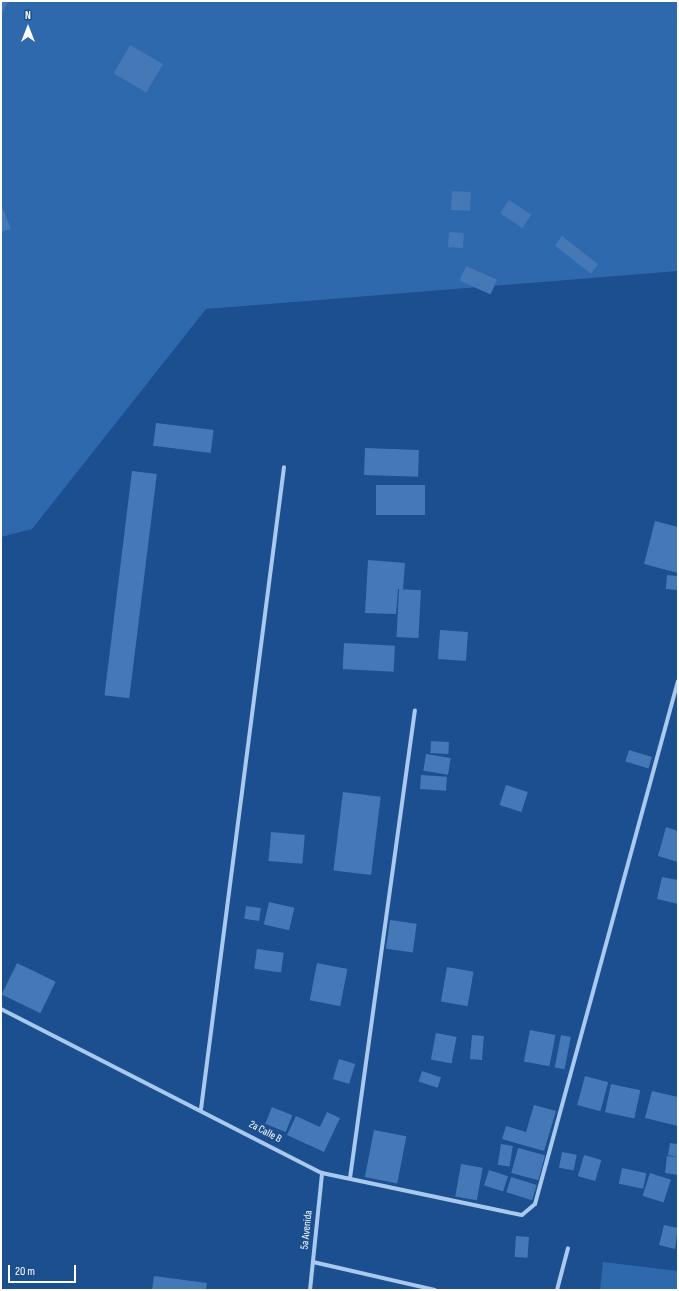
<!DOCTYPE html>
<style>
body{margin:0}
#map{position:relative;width:679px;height:1291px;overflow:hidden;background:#1b4f8f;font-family:"Sofia Sans Condensed",sans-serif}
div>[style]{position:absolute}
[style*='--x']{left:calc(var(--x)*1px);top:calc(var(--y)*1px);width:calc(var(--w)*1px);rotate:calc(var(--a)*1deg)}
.green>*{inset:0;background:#2e69ad}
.building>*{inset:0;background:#4478b7;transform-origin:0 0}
.minor>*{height:4px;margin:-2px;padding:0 2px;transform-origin:2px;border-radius:2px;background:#a9c9ee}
span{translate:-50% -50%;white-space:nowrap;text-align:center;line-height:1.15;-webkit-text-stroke:4px #1b4f8f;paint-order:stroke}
.street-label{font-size:11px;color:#fff}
.frame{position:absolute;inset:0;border:2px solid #fff;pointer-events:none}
.north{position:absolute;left:8px;top:8px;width:40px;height:40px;-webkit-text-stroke:3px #1b4f8f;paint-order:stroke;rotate:0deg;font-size:11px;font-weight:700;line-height:16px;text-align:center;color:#fff}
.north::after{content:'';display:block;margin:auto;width:14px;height:18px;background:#fff;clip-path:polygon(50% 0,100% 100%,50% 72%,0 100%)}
.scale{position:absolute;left:8px;top:1265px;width:68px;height:18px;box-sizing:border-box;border:2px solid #fff;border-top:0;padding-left:5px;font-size:12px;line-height:14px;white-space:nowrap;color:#fff;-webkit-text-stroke:3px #1b4f8f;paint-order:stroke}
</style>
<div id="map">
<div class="green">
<i style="clip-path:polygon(1px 1px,678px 1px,678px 271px,206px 309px,32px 529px,1px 537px)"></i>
<i style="clip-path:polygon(603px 1262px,678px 1271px,678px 1290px,600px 1290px)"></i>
</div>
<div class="building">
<i style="clip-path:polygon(1px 1px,8px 1px,1px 16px)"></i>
<i style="left:130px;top:45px;width:38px;height:33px;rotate:30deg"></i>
<i style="left:452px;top:191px;width:19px;height:19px;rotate:3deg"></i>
<i style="left:509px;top:200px;width:27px;height:16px;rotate:34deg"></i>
<i style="clip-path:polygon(1px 204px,11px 229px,1px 232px)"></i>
<i style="left:449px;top:232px;width:15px;height:15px;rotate:4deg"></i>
<i style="left:562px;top:236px;width:46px;height:12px;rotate:38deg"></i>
<i style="left:466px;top:266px;width:34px;height:16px;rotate:24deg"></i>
<i style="left:156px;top:423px;width:58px;height:23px;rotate:7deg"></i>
<i style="left:365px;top:448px;width:54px;height:27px;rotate:2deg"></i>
<i style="left:132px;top:471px;width:25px;height:226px;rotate:7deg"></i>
<i style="left:376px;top:485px;width:49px;height:30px"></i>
<i style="clip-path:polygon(655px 521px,678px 527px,678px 573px,644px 564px)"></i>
<i style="clip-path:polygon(368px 560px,405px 563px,403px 589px,398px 589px,396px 614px,365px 613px)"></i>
<i style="left:667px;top:575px;width:11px;height:14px;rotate:5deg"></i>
<i style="left:399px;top:589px;width:22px;height:48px;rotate:3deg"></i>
<i style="left:440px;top:630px;width:28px;height:29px;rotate:4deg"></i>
<i style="left:344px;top:643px;width:51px;height:26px;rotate:3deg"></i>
<i style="left:431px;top:741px;width:18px;height:12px;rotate:3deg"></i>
<i style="left:629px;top:750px;width:24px;height:12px;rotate:17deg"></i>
<i style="left:426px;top:754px;width:25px;height:17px;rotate:9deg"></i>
<i style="left:421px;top:775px;width:26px;height:14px;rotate:4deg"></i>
<i style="left:506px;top:785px;width:23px;height:21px;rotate:18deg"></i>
<i style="left:343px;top:792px;width:38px;height:79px;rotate:7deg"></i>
<i style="clip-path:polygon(666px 827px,678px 831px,678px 862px,658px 856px)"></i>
<i style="left:271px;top:832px;width:34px;height:29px;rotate:5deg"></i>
<i style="clip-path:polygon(662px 877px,678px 880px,678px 904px,657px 899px)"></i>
<i style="left:269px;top:902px;width:26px;height:23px;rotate:13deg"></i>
<i style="left:246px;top:906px;width:15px;height:13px;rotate:8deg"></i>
<i style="left:390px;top:920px;width:27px;height:29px;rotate:8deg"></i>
<i style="left:257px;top:949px;width:27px;height:20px;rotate:8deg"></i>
<i style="left:17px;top:963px;width:43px;height:35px;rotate:26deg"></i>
<i style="left:317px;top:963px;width:31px;height:38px;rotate:11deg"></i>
<i style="left:447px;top:967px;width:27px;height:35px;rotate:10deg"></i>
<i style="left:530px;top:1030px;width:26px;height:32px;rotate:11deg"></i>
<i style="left:436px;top:1033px;width:21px;height:27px;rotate:11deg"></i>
<i style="left:472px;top:1035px;width:12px;height:24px;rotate:5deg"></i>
<i style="left:561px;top:1035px;width:10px;height:33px;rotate:11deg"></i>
<i style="left:339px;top:1059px;width:17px;height:21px;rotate:17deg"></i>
<i style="left:422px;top:1071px;width:20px;height:11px;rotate:18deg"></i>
<i style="left:585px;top:1076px;width:24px;height:30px;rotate:15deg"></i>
<i style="left:611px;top:1084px;width:30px;height:29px;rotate:12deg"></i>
<i style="clip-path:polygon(652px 1091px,678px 1097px,678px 1126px,645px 1118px)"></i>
<i style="clip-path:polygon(534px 1105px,556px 1111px,544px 1151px,502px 1139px,506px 1126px,526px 1132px)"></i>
<i style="left:272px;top:1107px;width:22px;height:18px;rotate:22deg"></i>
<i style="clip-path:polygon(327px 1112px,340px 1118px,324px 1152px,287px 1135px,296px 1116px,320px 1127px)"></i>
<i style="left:374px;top:1130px;width:33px;height:48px;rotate:11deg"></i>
<i style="clip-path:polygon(670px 1143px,678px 1144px,678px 1157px,668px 1155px)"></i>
<i style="left:501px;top:1144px;width:12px;height:21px;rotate:9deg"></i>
<i style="left:518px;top:1148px;width:28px;height:26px;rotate:15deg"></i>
<i style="left:562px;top:1152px;width:15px;height:16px;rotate:11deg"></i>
<i style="left:584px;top:1155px;width:18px;height:22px;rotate:16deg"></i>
<i style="clip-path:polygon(667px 1156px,678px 1157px,678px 1175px,665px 1173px)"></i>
<i style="left:461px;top:1164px;width:22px;height:33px;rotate:10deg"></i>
<i style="left:622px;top:1168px;width:25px;height:16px;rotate:12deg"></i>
<i style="left:489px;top:1170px;width:20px;height:16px;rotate:18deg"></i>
<i style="left:650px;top:1173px;width:22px;height:24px;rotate:18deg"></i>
<i style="left:511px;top:1177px;width:27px;height:16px;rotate:17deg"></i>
<i style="clip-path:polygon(664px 1225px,678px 1228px,675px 1249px,659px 1245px)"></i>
<i style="left:516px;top:1236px;width:13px;height:21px;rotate:4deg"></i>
<i style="clip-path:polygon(154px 1276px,207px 1283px,206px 1290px,152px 1290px)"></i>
</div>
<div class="minor">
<i style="--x:1;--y:1009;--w:360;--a:27.1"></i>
<i style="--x:322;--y:1173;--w:204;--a:11.9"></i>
<i style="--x:522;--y:1215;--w:17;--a:-40"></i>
<i style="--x:535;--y:1204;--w:542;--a:-74.71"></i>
<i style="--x:201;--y:1109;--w:647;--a:-82.63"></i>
<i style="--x:350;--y:1178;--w:472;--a:-82.1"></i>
<i style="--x:313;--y:1262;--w:125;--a:12.9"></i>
<i style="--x:310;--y:1290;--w:118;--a:-84.1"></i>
<i style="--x:557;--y:1290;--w:43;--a:-75.3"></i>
</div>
<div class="street-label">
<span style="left:265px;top:1132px;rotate:28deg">2a Calle B</span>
<span style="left:307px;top:1230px;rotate:-84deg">5a Avenida</span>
</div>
<div class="frame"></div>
<div class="north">N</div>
<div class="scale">20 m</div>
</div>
